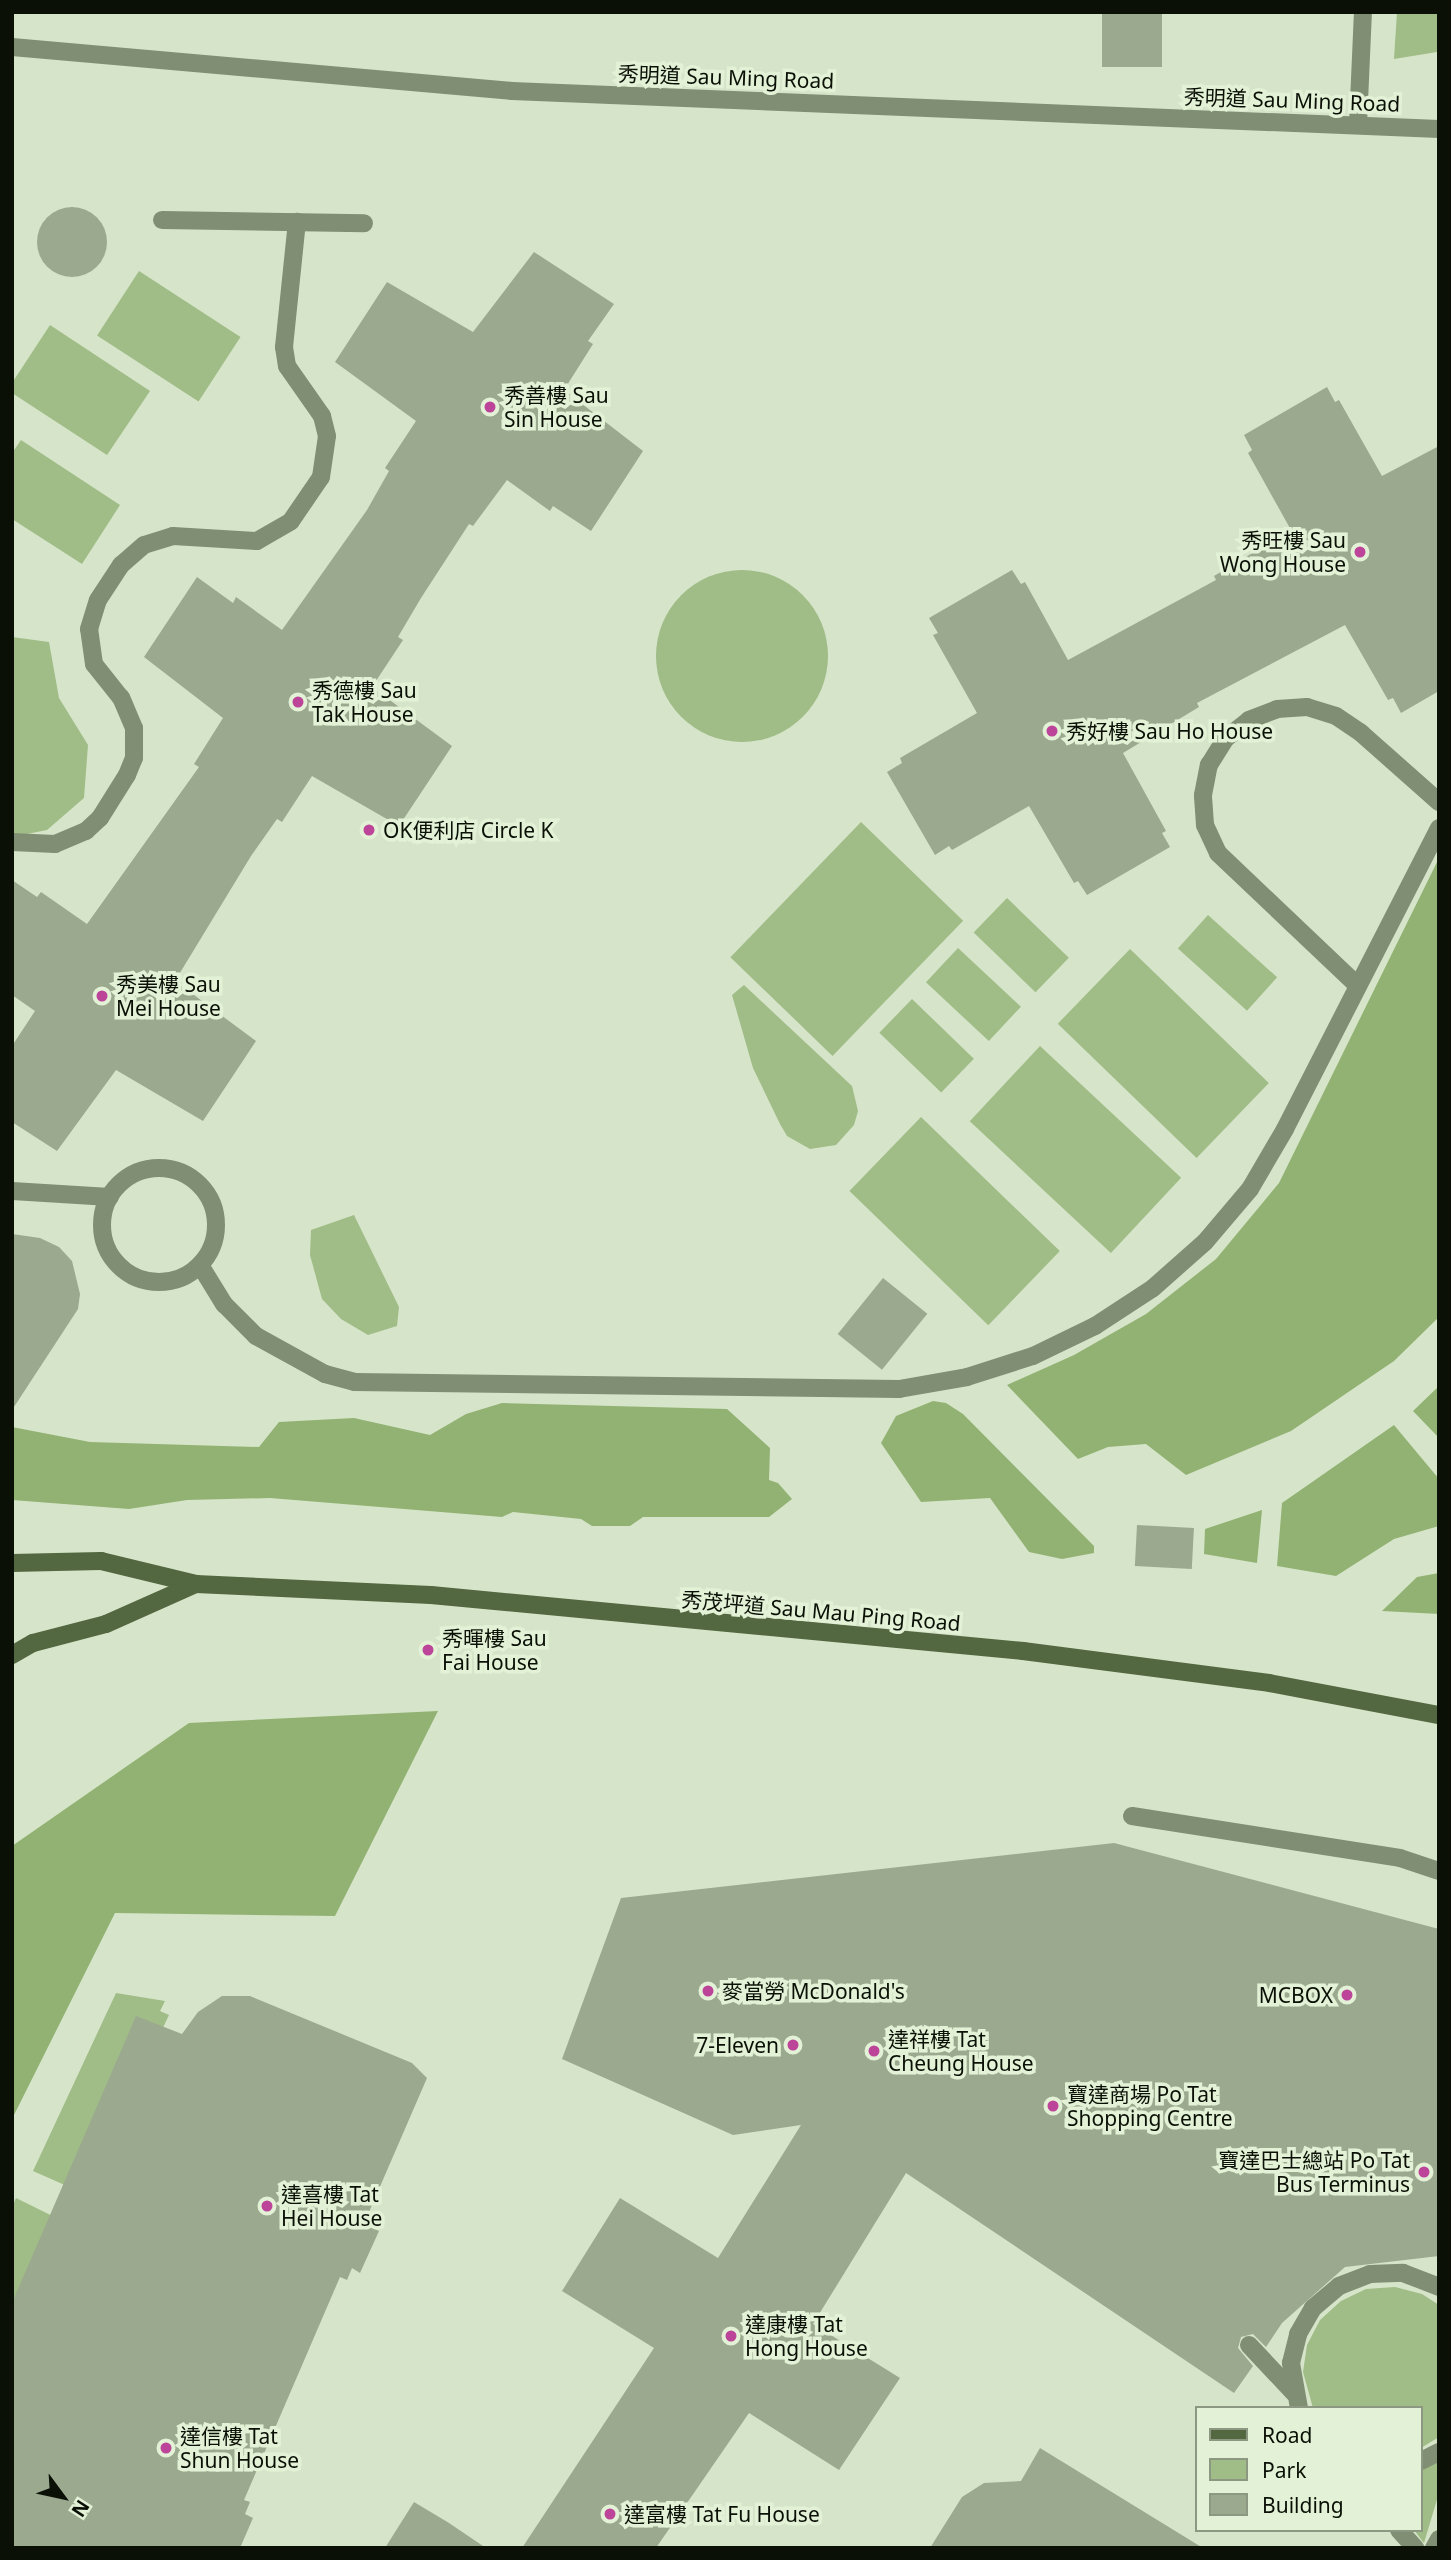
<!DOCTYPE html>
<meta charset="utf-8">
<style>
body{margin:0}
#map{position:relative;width:1451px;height:2560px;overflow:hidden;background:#d6e5c9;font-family:"Noto Sans","Noto Sans TC",sans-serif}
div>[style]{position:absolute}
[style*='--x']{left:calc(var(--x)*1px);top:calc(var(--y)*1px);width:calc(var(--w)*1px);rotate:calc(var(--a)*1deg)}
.green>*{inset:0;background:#a0bc87;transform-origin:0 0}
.round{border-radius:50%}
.forest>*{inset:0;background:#92b273}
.building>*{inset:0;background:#9ba98e;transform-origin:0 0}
.service>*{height:18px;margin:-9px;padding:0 9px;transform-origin:9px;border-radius:9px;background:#808e73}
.service>.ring{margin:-9px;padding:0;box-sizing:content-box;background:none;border:18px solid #808e73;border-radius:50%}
.tertiary>*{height:18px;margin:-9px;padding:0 9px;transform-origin:9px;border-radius:9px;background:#808e73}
.secondary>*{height:18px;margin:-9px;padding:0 9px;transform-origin:9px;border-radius:9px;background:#536740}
.dots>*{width:19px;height:19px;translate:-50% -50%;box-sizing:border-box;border:4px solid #e3f2d6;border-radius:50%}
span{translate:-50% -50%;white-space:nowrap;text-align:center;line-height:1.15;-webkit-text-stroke:7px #e3f2d6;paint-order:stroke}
.street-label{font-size:21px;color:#0b1007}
.poi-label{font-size:21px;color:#0b1007}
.left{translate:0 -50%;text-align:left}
.right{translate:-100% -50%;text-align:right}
.frame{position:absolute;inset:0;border:14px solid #0b1007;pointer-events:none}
.legend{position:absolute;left:1195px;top:2406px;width:228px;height:126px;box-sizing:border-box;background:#e3f2d6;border:2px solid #8d9883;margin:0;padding:9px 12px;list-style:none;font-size:21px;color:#0b1007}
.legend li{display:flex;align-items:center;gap:14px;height:35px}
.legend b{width:35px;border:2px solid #8d9883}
.north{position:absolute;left:28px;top:2462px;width:70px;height:70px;-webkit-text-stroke:5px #e3f2d6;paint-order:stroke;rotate:123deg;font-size:19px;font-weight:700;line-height:28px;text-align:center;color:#0b1007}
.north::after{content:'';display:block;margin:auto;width:24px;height:32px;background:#0b1007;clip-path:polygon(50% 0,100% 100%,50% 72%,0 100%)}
</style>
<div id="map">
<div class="green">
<i style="clip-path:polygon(1397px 12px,1439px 12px,1437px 52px,1394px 59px)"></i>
<i style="left:139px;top:271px;width:121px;height:77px;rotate:33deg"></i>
<i style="clip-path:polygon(50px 325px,150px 391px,107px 455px,12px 393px,12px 383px)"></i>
<i style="clip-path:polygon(21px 440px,120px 505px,82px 564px,12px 519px,12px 453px)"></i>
<i class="round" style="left:656px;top:570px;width:172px;height:172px"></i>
<i style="clip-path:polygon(12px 637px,49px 642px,59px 698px,88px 745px,84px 798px,47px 830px,12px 837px)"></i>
<i style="left:861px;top:822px;width:142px;height:188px;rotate:44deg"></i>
<i style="left:1007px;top:898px;width:86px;height:48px;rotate:44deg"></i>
<i style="left:1208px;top:915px;width:93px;height:45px;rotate:42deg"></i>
<i style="left:958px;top:948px;width:86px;height:47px;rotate:43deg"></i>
<i style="left:1130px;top:949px;width:193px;height:104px;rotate:44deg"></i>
<i style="clip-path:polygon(744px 985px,852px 1086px,858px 1111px,854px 1125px,836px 1145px,810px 1149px,787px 1136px,780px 1124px,753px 1068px,732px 995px)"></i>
<i style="left:912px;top:999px;width:86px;height:47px;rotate:44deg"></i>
<i style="left:1040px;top:1046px;width:193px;height:103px;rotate:43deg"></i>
<i style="left:921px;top:1117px;width:193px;height:103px;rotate:44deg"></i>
<i style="clip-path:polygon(354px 1215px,399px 1307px,397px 1326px,368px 1335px,341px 1319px,322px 1299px,310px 1255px,311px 1230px)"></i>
<i style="clip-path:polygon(116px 1993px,165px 2001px,160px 2011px,169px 2015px,85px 2194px,33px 2171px)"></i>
<i style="clip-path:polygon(16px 2198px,89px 2234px,12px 2370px,12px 2207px)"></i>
<i style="clip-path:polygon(1395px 2287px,1422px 2294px,1439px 2305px,1439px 2437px,1421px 2448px,1421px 2408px,1313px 2408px,1303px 2372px,1307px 2345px,1320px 2320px,1341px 2301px,1366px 2289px)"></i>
<i style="clip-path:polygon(1439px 2458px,1439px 2493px,1424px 2543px,1414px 2530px,1421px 2530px,1421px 2470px)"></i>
</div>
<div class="forest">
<i style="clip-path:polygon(1439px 858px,1439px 1317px,1394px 1361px,1291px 1431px,1186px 1475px,1146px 1444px,1108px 1447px,1078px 1459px,1007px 1385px,1074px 1355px,1146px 1314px,1216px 1259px,1279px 1183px)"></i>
<i style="clip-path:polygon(1439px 1386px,1439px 1438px,1413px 1411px)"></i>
<i style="clip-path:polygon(933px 1401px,946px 1403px,963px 1414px,1094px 1546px,1094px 1553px,1062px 1559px,1029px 1552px,990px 1498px,921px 1502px,881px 1443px,896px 1416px)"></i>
<i style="clip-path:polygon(502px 1403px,727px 1409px,770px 1448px,769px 1480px,778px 1483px,792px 1499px,769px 1517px,643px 1517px,630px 1526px,592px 1526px,581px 1519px,513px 1512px,502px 1517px,270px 1498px,187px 1500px,129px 1509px,12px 1500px,12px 1427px,90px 1442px,259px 1447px,279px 1422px,354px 1418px,430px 1435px,466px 1414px)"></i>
<i style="clip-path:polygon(1394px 1425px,1439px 1479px,1439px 1526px,1394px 1539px,1336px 1576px,1277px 1566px,1282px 1503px)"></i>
<i style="clip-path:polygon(1262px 1510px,1257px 1563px,1204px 1554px,1205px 1529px)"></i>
<i style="clip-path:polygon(1439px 1573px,1439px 1614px,1382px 1611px,1417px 1577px)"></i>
<i style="clip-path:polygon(438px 1711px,335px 1916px,115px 1913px,12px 2119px,12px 1846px,189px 1723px)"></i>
</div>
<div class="building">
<i style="left:1102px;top:12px;width:60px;height:55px"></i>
<i class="round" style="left:37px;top:207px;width:70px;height:70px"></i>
<i style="clip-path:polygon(534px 252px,614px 304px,588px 341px,593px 344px,564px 390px,643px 451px,591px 531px,553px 506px,550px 511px,507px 480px,473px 526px,469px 524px,421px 598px,398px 637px,403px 640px,372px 687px,452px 746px,399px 826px,312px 776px,282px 822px,277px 819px,251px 856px,175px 981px,256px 1041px,203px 1121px,116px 1070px,57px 1151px,12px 1122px,12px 1046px,35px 1011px,12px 995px,12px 880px,37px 897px,41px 892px,87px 924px,199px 767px,194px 764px,223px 718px,144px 657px,197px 577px,233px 603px,236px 597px,282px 630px,367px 510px,389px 471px,385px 468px,416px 421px,335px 362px,387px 282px,473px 332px)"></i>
<i style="clip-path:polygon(1327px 387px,1335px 402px,1339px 400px,1382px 476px,1439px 446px,1439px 691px,1401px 713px,1393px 698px,1388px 700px,1345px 625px,1197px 703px,1199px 707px,1123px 753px,1166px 831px,1162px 833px,1170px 847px,1087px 895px,1078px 881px,1074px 883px,1029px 806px,952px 850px,949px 846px,935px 855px,887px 772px,902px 763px,900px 758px,977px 713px,933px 635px,938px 633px,929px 618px,1012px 570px,1021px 584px,1025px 582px,1068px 660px,1216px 580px,1214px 576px,1291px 530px,1248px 453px,1252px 450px,1244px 435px)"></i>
<i style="clip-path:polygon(12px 1234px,40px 1238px,59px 1247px,72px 1261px,80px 1294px,78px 1309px,12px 1410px)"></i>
<i style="left:883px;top:1278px;width:57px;height:72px;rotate:39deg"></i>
<i style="left:1137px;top:1525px;width:57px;height:41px;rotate:3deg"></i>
<i style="clip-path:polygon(1114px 1843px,1439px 1929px,1439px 2256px,1345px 2267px,1282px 2323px,1266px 2347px,1253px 2334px,1241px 2337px,1238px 2348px,1253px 2366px,1234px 2393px,906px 2173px,813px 2324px,900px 2378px,839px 2470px,749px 2413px,656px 2548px,522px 2548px,654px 2348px,562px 2291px,620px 2198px,718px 2258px,801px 2125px,733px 2135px,562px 2059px,621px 1898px)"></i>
<i style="clip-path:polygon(222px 1996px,250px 1996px,412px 2063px,427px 2078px,369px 2212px,376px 2215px,370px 2227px,379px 2231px,360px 2273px,352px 2268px,347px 2280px,340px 2277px,244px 2500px,250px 2502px,245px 2514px,253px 2518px,240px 2548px,12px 2548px,12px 2303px,136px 2016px,182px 2034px,198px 2012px)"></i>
<i style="clip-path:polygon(1040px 2448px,1203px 2548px,930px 2548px,962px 2497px,984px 2483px,1021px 2481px)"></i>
<i style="clip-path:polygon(414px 2502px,449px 2523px,486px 2548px,385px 2548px)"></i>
</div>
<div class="service">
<i style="--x:1358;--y:125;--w:113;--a:-87.5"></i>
<i style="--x:162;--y:220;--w:202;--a:0.9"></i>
<i style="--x:12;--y:842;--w:43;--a:2.7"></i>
<i style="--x:55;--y:844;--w:34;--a:-23"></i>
<i style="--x:86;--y:831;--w:19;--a:-43"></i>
<i style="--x:100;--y:818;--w:51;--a:-57.9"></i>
<i style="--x:127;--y:775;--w:18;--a:-68"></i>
<i style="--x:134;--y:758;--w:30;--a:-90"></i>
<i style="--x:134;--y:728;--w:33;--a:-113"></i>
<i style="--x:121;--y:698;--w:43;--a:-128.5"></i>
<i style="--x:94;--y:664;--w:35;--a:-98"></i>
<i style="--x:89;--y:629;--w:30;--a:-73"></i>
<i style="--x:98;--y:600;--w:42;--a:-56.7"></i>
<i style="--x:121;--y:565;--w:30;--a:-41"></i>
<i style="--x:144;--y:545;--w:30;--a:-17"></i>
<i style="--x:173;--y:536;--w:84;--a:3.4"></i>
<i style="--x:257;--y:541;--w:39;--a:-30"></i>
<i style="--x:291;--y:521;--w:53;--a:-55.7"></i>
<i style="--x:321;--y:477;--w:41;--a:-81.7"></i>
<i style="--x:327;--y:436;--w:21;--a:-104"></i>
<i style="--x:322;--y:416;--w:61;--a:-125"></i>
<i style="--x:287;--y:366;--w:19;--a:-99"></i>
<i style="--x:284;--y:347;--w:126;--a:-84.1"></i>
<i style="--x:1358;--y:986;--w:193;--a:-136.5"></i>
<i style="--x:1218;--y:853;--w:31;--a:-115"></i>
<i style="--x:1205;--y:825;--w:30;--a:-94"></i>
<i style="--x:1203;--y:795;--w:31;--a:-79"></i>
<i style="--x:1209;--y:765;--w:31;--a:-58"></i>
<i style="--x:1225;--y:739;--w:31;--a:-38"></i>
<i style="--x:1249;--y:720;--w:30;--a:-21"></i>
<i style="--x:1277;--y:709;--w:30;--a:-4"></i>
<i style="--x:1307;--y:707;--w:30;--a:17"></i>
<i style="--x:1336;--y:716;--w:30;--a:34"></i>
<i style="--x:1361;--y:733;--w:104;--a:41.5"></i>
<i class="ring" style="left:102px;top:1168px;width:96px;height:96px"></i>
<i style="--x:12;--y:1191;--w:98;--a:3.5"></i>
<i style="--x:200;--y:1265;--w:46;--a:58.4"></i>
<i style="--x:224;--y:1304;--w:45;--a:45"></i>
<i style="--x:256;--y:1336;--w:79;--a:28.8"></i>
<i style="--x:325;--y:1374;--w:30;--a:15"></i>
<i style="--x:354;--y:1382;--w:545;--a:0.74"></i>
<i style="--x:899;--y:1389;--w:69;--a:-10"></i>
<i style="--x:967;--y:1377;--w:69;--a:-17.7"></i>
<i style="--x:1033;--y:1356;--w:69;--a:-25.8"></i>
<i style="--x:1095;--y:1326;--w:69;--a:-33.2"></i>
<i style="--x:1153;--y:1288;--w:69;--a:-41.5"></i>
<i style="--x:1205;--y:1242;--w:70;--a:-49.7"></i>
<i style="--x:1250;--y:1189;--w:69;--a:-59.7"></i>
<i style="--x:1285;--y:1129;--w:338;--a:-62.9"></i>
<i style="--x:1132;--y:1816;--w:271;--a:8.9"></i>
<i style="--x:1400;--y:1858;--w:41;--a:18.4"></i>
<i style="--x:1249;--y:2345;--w:66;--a:46.8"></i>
<i style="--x:1299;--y:2408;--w:46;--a:-100.1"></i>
<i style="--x:1291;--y:2363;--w:30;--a:-76"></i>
<i style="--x:1298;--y:2334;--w:30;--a:-60"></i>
<i style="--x:1313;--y:2308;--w:34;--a:-40"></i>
<i style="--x:1339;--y:2286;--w:33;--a:-21"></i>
<i style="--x:1370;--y:2274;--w:33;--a:-2"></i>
<i style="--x:1403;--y:2273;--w:39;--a:21"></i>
<i style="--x:1421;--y:2461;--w:20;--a:-27"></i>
<i style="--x:1399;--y:2530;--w:24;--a:48"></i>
<i style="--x:1434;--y:2548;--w:10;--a:-61"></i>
</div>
<div class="tertiary">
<i style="--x:12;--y:47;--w:502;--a:5.03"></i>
<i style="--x:512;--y:91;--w:928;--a:2.35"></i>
</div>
<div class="secondary">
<i style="--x:12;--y:1563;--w:89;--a:-1.3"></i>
<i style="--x:101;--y:1561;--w:98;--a:13.6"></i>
<i style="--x:196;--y:1584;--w:235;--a:2.7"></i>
<i style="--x:431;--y:1595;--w:595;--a:5.4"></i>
<i style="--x:1023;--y:1651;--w:248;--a:7.4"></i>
<i style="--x:1269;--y:1683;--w:173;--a:10.7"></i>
<i style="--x:12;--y:1655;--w:24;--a:-30"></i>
<i style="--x:33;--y:1643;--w:75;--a:-14.6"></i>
<i style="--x:106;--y:1624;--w:98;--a:-24"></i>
</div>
<div class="dots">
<i style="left:490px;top:407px;background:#bc459a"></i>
<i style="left:1360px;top:552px;background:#bc459a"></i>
<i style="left:298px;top:702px;background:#bc459a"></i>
<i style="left:1052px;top:731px;background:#bc459a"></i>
<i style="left:369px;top:830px;background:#bc459a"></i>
<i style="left:102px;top:996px;background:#bc459a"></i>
<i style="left:428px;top:1650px;background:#bc459a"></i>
<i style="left:708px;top:1991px;background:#bc459a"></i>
<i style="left:1347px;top:1995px;background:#bc459a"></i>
<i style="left:793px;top:2045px;background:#bc459a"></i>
<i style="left:874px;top:2051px;background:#bc459a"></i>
<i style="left:1053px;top:2106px;background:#bc459a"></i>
<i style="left:1424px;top:2172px;background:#bc459a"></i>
<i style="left:267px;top:2206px;background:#bc459a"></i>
<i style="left:731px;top:2336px;background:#bc459a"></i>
<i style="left:166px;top:2448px;background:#bc459a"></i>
<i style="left:610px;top:2514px;background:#bc459a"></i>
</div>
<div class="street-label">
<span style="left:726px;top:77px;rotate:2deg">秀明道 Sau Ming Road</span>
<span style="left:1292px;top:100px;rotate:2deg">秀明道 Sau Ming Road</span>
<span style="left:821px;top:1611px;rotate:5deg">秀茂坪道 Sau Mau Ping Road</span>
</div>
<div class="poi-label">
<span class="left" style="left:504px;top:407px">秀善樓 Sau<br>Sin House</span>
<span class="right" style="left:1346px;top:552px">秀旺樓 Sau<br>Wong House</span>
<span class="left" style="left:312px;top:702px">秀德樓 Sau<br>Tak House</span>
<span class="left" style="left:1066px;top:731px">秀好樓 Sau Ho House</span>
<span class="left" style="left:383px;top:830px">OK便利店 Circle K</span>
<span class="left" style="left:116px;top:996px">秀美樓 Sau<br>Mei House</span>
<span class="left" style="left:442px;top:1650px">秀暉樓 Sau<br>Fai House</span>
<span class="left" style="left:722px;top:1991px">麥當勞 McDonald's</span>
<span class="right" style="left:1333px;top:1995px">MCBOX</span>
<span class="left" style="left:888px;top:2051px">達祥樓 Tat<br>Cheung House</span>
<span class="right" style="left:779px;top:2045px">7-Eleven</span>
<span class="left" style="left:1067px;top:2106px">寶達商場 Po Tat<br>Shopping Centre</span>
<span class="right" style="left:1410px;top:2172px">寶達巴士總站 Po Tat<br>Bus Terminus</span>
<span class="left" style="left:281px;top:2206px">達喜樓 Tat<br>Hei House</span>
<span class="left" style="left:745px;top:2336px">達康樓 Tat<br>Hong House</span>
<span class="left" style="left:180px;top:2448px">達信樓 Tat<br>Shun House</span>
<span class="left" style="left:624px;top:2514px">達富樓 Tat Fu House</span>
</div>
<div class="frame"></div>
<ul class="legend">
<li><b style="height:9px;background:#536740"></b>Road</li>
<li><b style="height:19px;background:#a0bc87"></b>Park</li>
<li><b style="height:19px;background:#9ba98e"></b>Building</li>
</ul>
<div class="north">N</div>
</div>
